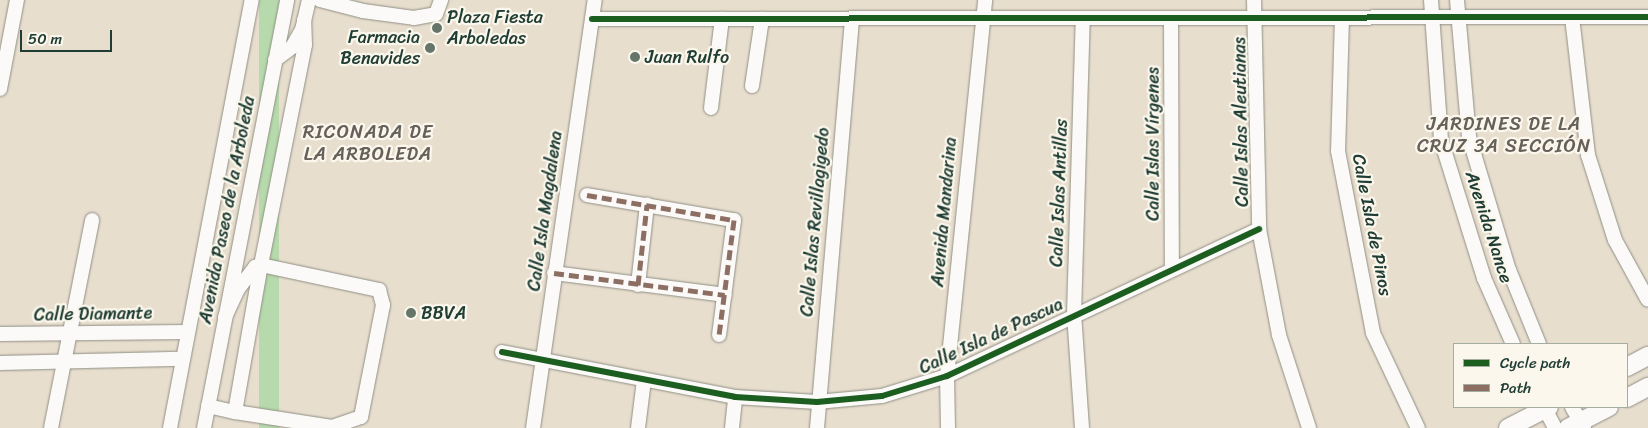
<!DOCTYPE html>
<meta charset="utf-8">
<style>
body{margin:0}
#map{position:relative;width:1648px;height:428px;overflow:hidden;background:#e8dece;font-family:Sriracha,sans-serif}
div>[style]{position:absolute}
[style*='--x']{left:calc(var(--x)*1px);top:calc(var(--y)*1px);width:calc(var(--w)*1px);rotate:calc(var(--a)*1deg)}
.green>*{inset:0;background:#b6daac;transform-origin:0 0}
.roads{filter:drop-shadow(0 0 1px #8f8f85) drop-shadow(0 0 1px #8f8f85)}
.minor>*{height:14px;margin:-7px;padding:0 7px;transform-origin:7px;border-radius:7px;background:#fcfaf8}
.major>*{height:18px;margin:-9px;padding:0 9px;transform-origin:9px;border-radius:9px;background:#fcfaf8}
.quiet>*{height:5px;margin-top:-2.5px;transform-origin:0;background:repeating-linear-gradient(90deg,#8d6e63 0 10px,transparent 0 15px)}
.cycleway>*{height:6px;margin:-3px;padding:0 3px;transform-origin:3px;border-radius:3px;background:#1b5e20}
.dots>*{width:14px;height:14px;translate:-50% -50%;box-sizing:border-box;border:2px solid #fbf7ec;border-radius:50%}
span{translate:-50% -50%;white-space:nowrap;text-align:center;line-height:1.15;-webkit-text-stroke:4.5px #fbf7ec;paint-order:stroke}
.poi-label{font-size:18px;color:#1f3d34}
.left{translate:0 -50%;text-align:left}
.right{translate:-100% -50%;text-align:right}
.street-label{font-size:18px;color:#1f3d34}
.neighbourhood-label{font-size:19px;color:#65605a;letter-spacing:1px}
.legend{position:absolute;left:1453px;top:343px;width:175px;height:65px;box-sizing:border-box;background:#fbf7ec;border:1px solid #a3ada2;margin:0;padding:6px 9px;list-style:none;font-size:15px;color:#1f3d34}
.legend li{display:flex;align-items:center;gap:10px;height:25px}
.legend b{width:25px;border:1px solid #a3ada2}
.scale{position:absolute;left:20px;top:30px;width:92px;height:22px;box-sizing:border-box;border:2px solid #1f3d34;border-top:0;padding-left:6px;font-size:15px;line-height:18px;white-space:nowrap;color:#1f3d34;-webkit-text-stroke:4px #fbf7ec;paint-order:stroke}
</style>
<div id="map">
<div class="green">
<i style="left:259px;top:0;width:20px;height:436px"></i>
</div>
<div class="roads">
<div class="minor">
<i style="--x:320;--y:0;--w:44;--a:14.3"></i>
<i style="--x:363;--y:11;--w:51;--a:7.8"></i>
<i style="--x:414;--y:18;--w:22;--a:-10"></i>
<i style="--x:436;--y:14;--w:15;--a:-70"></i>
<i style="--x:1254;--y:0;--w:229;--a:88.7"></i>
<i style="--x:1259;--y:229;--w:108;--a:79.3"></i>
<i style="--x:1279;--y:335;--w:98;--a:72.1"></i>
<i style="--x:1431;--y:0;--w:140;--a:85.9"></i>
<i style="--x:1441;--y:140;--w:145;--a:72.7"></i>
<i style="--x:1484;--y:278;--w:72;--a:66.3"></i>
<i style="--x:1457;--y:0;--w:138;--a:85"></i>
<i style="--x:1469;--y:137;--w:139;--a:73.3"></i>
<i style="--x:1509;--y:270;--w:80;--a:67.9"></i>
<i style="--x:1572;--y:17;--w:139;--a:83.4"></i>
<i style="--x:1588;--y:155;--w:89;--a:72.4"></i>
<i style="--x:1615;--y:240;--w:68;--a:61.2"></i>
<i style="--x:1342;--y:18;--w:133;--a:91.7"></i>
<i style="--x:1338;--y:151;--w:185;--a:79.1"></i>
<i style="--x:1373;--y:333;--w:105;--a:64.7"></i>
<i style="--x:592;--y:19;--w:1056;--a:-0.11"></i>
<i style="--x:1171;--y:19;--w:250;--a:89.8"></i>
<i style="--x:275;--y:60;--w:21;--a:-37"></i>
<i style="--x:292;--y:47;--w:20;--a:-60"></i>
<i style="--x:302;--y:30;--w:31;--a:-77"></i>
<i style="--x:752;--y:86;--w:68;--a:-81.5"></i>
<i style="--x:0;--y:89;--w:91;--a:-79.2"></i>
<i style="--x:711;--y:108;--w:90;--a:-83"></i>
<i style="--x:587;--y:195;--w:149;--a:9.7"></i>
<i style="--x:734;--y:220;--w:116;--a:97.4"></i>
<i style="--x:554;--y:273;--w:172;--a:7.3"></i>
<i style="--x:638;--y:285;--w:81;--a:-83.6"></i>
<i style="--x:225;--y:317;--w:31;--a:-65"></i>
<i style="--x:238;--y:289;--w:28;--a:-52"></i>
<i style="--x:255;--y:267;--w:6;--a:-18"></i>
<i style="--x:261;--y:265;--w:121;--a:12"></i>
<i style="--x:379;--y:290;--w:16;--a:75"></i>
<i style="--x:383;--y:305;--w:114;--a:101.1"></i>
<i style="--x:361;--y:417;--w:31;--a:161"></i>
<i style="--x:332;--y:427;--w:98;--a:-171.2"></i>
<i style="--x:235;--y:412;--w:149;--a:-80"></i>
<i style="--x:261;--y:265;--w:224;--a:-78.7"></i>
<i style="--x:305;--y:45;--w:25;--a:-92"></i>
<i style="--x:0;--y:334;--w:187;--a:-0.6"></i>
<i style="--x:502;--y:352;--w:237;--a:10.9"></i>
<i style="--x:735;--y:397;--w:82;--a:3.5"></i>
<i style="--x:817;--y:402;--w:65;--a:-5.3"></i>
<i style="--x:882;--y:396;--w:68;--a:-17.1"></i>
<i style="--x:947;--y:376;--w:345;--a:-25.2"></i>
<i style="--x:0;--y:363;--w:182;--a:-1.3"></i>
<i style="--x:208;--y:406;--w:28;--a:13"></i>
<i style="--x:1544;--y:407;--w:24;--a:62"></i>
<i style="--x:1572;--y:407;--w:24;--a:60"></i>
<i style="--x:51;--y:428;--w:212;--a:-78.8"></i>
<i style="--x:170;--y:428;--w:436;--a:-79.2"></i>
<i style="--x:204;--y:428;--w:436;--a:-79"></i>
<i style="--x:533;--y:428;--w:432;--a:-81.8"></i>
<i style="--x:638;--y:428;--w:48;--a:-82.9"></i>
<i style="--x:732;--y:428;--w:31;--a:-84"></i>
<i style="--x:817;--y:428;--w:410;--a:-85.1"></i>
<i style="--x:948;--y:428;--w:52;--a:-91.1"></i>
<i style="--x:947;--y:376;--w:378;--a:-84.2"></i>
<i style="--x:1082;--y:428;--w:114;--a:-94"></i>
<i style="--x:1074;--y:314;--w:295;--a:-88.3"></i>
</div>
<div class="major">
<i style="--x:1627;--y:367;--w:24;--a:-28"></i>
<i style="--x:1627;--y:398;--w:24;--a:-28"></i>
<i style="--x:1508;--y:428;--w:46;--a:-27.1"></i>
<i style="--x:1568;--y:428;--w:46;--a:-27.1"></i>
</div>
</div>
<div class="quiet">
<i style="--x:587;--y:195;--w:149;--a:9.7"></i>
<i style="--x:734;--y:220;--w:116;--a:97.4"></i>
<i style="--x:554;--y:273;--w:172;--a:7.3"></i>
<i style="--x:638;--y:285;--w:81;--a:-83.6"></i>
</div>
<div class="cycleway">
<i style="--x:592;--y:19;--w:1056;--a:-0.11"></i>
<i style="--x:502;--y:352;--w:237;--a:10.9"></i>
<i style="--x:735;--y:397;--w:82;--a:3.5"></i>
<i style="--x:817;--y:402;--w:65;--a:-5.3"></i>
<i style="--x:882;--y:396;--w:68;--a:-17.1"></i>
<i style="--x:947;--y:376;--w:345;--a:-25.2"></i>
</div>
<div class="dots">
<i style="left:437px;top:28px;background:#65756a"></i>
<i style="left:430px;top:48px;background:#65756a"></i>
<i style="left:635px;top:57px;background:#65756a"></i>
<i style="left:411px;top:313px;background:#65756a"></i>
</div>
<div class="poi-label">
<span class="left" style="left:447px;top:28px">Plaza Fiesta<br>Arboledas</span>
<span class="right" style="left:420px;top:48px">Farmacia<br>Benavides</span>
<span class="left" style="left:645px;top:57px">Juan Rulfo</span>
<span class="left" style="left:421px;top:313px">BBVA</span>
</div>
<div class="street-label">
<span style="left:1241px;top:122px;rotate:-91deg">Calle Islas Aleutianas</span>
<span style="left:1153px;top:144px;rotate:-90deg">Calle Islas Vírgenes</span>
<span style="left:1059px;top:193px;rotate:-88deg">Calle Islas Antillas</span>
<span style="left:227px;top:210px;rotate:-79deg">Avenida Paseo de la Arboleda</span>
<span style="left:545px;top:211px;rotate:-82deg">Calle Isla Magdalena</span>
<span style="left:944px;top:212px;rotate:-85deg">Avenida Mandarina</span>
<span style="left:815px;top:222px;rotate:-85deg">Calle Islas Revillagigedo</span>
<span style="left:1372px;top:225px;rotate:79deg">Calle Isla de Pinos</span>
<span style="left:1489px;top:227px;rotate:72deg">Avenida Nance</span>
<span style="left:93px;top:314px;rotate:-1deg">Calle Diamante</span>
<span style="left:991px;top:336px;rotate:-25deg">Calle Isla de Pascua</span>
</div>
<div class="neighbourhood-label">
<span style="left:1504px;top:135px">JARDINES DE LA<br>CRUZ 3A SECCIÓN</span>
<span style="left:368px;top:143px">RICONADA DE<br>LA ARBOLEDA</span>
</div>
<ul class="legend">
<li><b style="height:6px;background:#1b5e20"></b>Cycle path</li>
<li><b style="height:6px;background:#8d6e63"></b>Path</li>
</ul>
<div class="scale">50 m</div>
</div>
